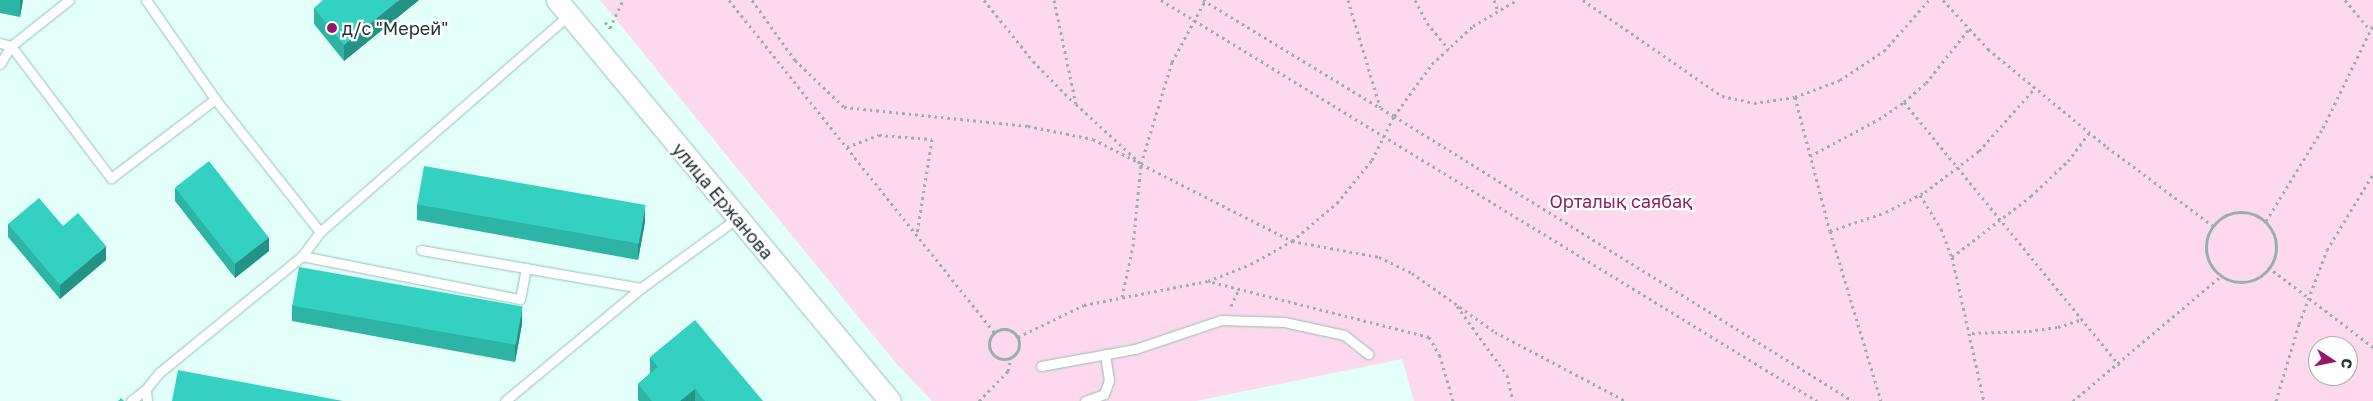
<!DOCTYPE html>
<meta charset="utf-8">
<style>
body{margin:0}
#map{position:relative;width:2373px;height:401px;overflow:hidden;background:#e3fffa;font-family:"Golos Text",sans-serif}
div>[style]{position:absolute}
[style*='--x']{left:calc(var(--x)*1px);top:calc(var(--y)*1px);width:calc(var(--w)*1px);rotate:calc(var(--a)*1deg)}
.green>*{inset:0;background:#fed8ed}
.path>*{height:3px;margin-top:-1.5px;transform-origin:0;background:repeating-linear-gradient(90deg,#97b0ab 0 2.5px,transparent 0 6.5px)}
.path>.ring{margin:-1.5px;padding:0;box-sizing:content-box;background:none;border:3px solid #97b0ab;border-radius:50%}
.roads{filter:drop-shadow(0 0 1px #93c0b8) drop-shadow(0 0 1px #93c0b8)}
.service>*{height:9px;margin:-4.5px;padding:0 4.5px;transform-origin:4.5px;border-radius:4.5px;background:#fff}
.tertiary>*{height:21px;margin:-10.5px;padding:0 10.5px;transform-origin:10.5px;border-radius:10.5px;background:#fff}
.wall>*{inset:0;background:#2eb4a5}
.shaded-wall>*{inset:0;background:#259286}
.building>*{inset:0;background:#35d1c0;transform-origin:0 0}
.dots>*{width:14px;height:14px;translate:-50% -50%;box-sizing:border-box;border:2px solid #fff;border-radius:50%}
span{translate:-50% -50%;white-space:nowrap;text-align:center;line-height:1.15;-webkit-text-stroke:4.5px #fff;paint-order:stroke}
.poi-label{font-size:18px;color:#213431}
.left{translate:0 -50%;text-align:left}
.street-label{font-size:18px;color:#213431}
.park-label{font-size:18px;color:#8b2369}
.north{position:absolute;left:2308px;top:336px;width:50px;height:50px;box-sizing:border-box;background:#fff;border:1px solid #a6aead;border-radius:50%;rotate:101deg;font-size:14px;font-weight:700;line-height:20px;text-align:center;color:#213431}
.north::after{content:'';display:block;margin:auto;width:18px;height:22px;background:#95156f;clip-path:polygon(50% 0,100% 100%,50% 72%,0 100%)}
</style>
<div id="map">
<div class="green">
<i style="clip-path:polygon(evenodd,600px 0,2373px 0,2373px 401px,1414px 401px,1402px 359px,1196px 401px,932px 401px,895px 362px,600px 0,2318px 346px,2348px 346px,2348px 376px,2318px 376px,2318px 346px)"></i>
</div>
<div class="path">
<i style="--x:729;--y:0;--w:425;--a:51.4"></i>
<i style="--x:752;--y:0;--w:74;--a:54.4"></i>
<i style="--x:795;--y:60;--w:68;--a:43.8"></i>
<i style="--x:844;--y:107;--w:185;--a:5.9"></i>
<i style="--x:1028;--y:126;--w:66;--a:11.3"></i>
<i style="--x:1093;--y:139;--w:48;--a:27.1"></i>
<i style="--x:984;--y:0;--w:78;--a:51.2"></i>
<i style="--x:1033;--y:61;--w:59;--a:45.7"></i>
<i style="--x:1054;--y:0;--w:106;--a:78.1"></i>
<i style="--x:1076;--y:104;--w:88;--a:42.7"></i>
<i style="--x:1141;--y:164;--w:169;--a:27"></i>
<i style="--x:1292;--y:241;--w:88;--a:10.4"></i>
<i style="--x:1379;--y:257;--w:37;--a:26"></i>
<i style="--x:1412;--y:273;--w:102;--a:35.4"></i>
<i style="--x:1495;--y:332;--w:148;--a:27.8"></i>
<i style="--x:1161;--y:0;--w:769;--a:31.44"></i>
<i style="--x:1203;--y:0;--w:223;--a:31.3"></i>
<i style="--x:1394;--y:116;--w:64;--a:-53.8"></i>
<i style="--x:1432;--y:64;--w:56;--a:-42.8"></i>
<i style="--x:1473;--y:26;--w:51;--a:-30.6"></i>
<i style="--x:1348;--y:0;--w:112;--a:73.3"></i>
<i style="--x:1415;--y:0;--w:26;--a:62"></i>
<i style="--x:1427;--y:23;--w:34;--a:50"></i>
<i style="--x:1494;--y:0;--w:12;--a:70"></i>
<i style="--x:1583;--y:0;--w:169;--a:34.6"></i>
<i style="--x:1722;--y:96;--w:33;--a:12"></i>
<i style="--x:1754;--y:103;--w:41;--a:-8.3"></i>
<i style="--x:1795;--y:97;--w:48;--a:-20.7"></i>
<i style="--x:1840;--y:80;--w:53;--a:-33.4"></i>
<i style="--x:1884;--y:51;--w:68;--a:-48.6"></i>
<i style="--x:1943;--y:0;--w:67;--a:47.4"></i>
<i style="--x:1988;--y:49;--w:154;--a:39.5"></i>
<i style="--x:2107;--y:147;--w:131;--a:36.6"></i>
<i style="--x:2345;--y:0;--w:39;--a:50"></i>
<i style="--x:605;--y:22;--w:8;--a:50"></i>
<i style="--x:610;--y:28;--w:31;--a:-65"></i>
<i style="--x:1795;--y:97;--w:138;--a:75.4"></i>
<i style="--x:1830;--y:231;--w:177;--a:73.3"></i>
<i style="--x:1904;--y:102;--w:340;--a:50.7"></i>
<i style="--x:847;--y:147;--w:34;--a:-21"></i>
<i style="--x:879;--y:135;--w:53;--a:4.3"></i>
<i style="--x:932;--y:139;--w:96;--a:99"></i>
<i style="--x:1810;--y:156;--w:78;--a:-28.2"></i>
<i style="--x:1879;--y:119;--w:30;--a:-34"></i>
<i style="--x:1904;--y:102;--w:29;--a:-41"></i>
<i style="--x:1926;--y:83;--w:69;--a:-51.5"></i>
<i style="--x:1920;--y:195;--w:40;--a:58"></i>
<i style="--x:1941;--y:229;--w:30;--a:69"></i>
<i style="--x:1952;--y:257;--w:148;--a:77.5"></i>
<i class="ring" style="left:2206px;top:212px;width:67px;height:67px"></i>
<i style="--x:2266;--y:221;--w:109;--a:-58.5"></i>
<i style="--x:2323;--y:128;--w:114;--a:-64.1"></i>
<i style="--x:1830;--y:231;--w:59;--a:-18.7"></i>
<i style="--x:1886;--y:212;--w:44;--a:-27.1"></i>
<i style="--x:1925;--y:192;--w:68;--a:-37.2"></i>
<i style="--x:1979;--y:151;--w:84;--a:-48.4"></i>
<i style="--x:1952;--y:257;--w:100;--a:-37.7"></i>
<i style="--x:2031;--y:196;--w:51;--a:-43.4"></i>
<i style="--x:2068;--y:161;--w:35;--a:-53"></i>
<i style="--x:2268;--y:267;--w:132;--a:37.3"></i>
<i style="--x:1122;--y:297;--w:52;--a:-77.8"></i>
<i style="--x:1133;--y:246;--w:82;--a:-84.4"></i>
<i style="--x:1141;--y:164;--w:107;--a:-73.1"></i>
<i style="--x:1172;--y:62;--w:69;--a:-61.6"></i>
<i style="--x:1231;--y:306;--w:17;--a:-65"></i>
<i style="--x:1457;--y:306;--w:85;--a:54.1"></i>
<i style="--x:1507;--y:375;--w:27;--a:77"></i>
<i class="ring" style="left:989px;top:329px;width:27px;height:27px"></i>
<i style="--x:1972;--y:333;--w:57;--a:-2"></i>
<i style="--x:2029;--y:331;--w:29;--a:-8"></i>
<i style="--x:2058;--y:327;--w:25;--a:-18"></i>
<i style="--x:1018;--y:337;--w:73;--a:-25.9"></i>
<i style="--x:1084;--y:305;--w:126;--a:-11"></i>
<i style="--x:979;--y:401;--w:42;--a:-46"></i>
<i style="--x:1008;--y:371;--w:13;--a:-77"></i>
<i style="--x:1453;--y:401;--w:47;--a:-106.1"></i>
<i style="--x:1440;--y:356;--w:22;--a:-120"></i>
<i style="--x:1429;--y:337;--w:228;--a:-165.8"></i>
<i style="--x:1208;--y:281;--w:46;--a:-21.6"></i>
<i style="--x:1251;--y:264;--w:47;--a:-29.3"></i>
<i style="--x:1292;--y:241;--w:59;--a:-40.2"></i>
<i style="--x:1337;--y:203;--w:55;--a:-50.9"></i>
<i style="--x:1372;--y:160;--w:49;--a:-63.4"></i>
<i style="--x:1394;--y:116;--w:540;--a:31.84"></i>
<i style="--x:2073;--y:401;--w:194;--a:-40.2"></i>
<i style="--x:2276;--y:401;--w:80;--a:-73.4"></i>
<i style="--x:2299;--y:324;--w:79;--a:-69.3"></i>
<i style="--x:2327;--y:250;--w:89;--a:-58.8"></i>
</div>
<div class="roads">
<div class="service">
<i style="--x:146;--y:0;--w:121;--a:55.1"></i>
<i style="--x:215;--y:99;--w:169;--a:51.7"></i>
<i style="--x:0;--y:43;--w:11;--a:15"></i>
<i style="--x:11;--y:46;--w:74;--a:-38.4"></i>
<i style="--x:0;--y:64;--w:21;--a:-59"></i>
<i style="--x:11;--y:46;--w:166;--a:52.9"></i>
<i style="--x:111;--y:178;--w:131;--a:-37.2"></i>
<i style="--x:421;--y:250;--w:223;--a:9.8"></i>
<i style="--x:302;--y:256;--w:222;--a:11.2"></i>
<i style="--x:520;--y:299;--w:32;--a:-79"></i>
<i style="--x:1041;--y:366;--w:96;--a:-10.3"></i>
<i style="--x:1135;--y:349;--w:91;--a:-18.6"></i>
<i style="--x:1221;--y:320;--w:63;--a:1.8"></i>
<i style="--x:1284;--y:322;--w:61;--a:12.2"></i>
<i style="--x:1344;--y:335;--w:31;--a:38"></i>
<i style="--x:131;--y:401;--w:19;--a:-39"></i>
<i style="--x:147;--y:401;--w:12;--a:-95"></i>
<i style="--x:146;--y:389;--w:22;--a:-51"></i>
<i style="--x:160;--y:372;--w:183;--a:-39.2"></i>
<i style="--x:302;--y:256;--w:30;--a:-53"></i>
<i style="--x:320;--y:232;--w:330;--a:-41.1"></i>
<i style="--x:505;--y:401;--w:177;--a:-39.7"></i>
<i style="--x:641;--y:288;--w:117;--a:-36"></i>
<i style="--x:1085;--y:401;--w:20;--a:-20"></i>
<i style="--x:1104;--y:394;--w:15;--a:-70"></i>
<i style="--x:1109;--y:380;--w:26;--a:-99"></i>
</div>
<div class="tertiary">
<i style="--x:557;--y:0;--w:521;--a:50.29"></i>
</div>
</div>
<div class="wall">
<i style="clip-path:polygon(0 0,23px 0,20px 17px,0 13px)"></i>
<i style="clip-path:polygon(419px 0,344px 61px,314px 24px,314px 8px)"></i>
<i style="clip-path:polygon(175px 188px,269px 251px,235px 278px,175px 201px)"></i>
<i style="clip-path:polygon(417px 204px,645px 222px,638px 260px,417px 220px)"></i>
<i style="clip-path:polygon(8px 224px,63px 226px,106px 260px,60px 299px,8px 237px)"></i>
<i style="clip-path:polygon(292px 305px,522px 324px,515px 362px,292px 321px)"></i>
<i style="clip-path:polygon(650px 357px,763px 401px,639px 401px,638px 400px,638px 384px,650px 373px)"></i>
</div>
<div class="shaded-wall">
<i style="clip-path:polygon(20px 0,23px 0,20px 17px)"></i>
<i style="clip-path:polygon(399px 0,419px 0,344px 61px,344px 45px)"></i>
<i style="clip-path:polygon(645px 206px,645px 222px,638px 260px,638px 243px)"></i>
<i style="clip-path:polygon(269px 237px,269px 251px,235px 278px,235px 264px)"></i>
<i style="clip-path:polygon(106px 246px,106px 260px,60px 299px,60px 285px)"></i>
<i style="clip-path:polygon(522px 307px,522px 324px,515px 362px,515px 345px)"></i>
<i style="clip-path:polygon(695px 389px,695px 401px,680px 401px)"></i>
</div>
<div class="building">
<i style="clip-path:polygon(323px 0,399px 0,344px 45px,314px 8px)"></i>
<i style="left:209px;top:161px;width:97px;height:43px;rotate:52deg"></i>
<i style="left:424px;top:166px;width:225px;height:39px;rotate:10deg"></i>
<i style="clip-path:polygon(39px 198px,63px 226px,78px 213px,106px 246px,60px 285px,8px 224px)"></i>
<i style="left:299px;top:267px;width:227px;height:39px;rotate:10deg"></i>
<i style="clip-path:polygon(695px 320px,763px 401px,705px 401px,695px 389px,680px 401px,652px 401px,638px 384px,658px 367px,650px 357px)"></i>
<i style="clip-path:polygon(178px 370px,343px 401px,172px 401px)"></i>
<i style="clip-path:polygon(121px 398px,124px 401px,118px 401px)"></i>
</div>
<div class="dots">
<i style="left:332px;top:28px;background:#95156f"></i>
</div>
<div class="poi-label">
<span class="left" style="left:342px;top:28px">д/с "Мерей"</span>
</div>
<div class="street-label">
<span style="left:723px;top:201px;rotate:50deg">улица Ержанова</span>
</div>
<div class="park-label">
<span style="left:1621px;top:201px">Орталық саябақ</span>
</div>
<div class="north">С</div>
</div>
